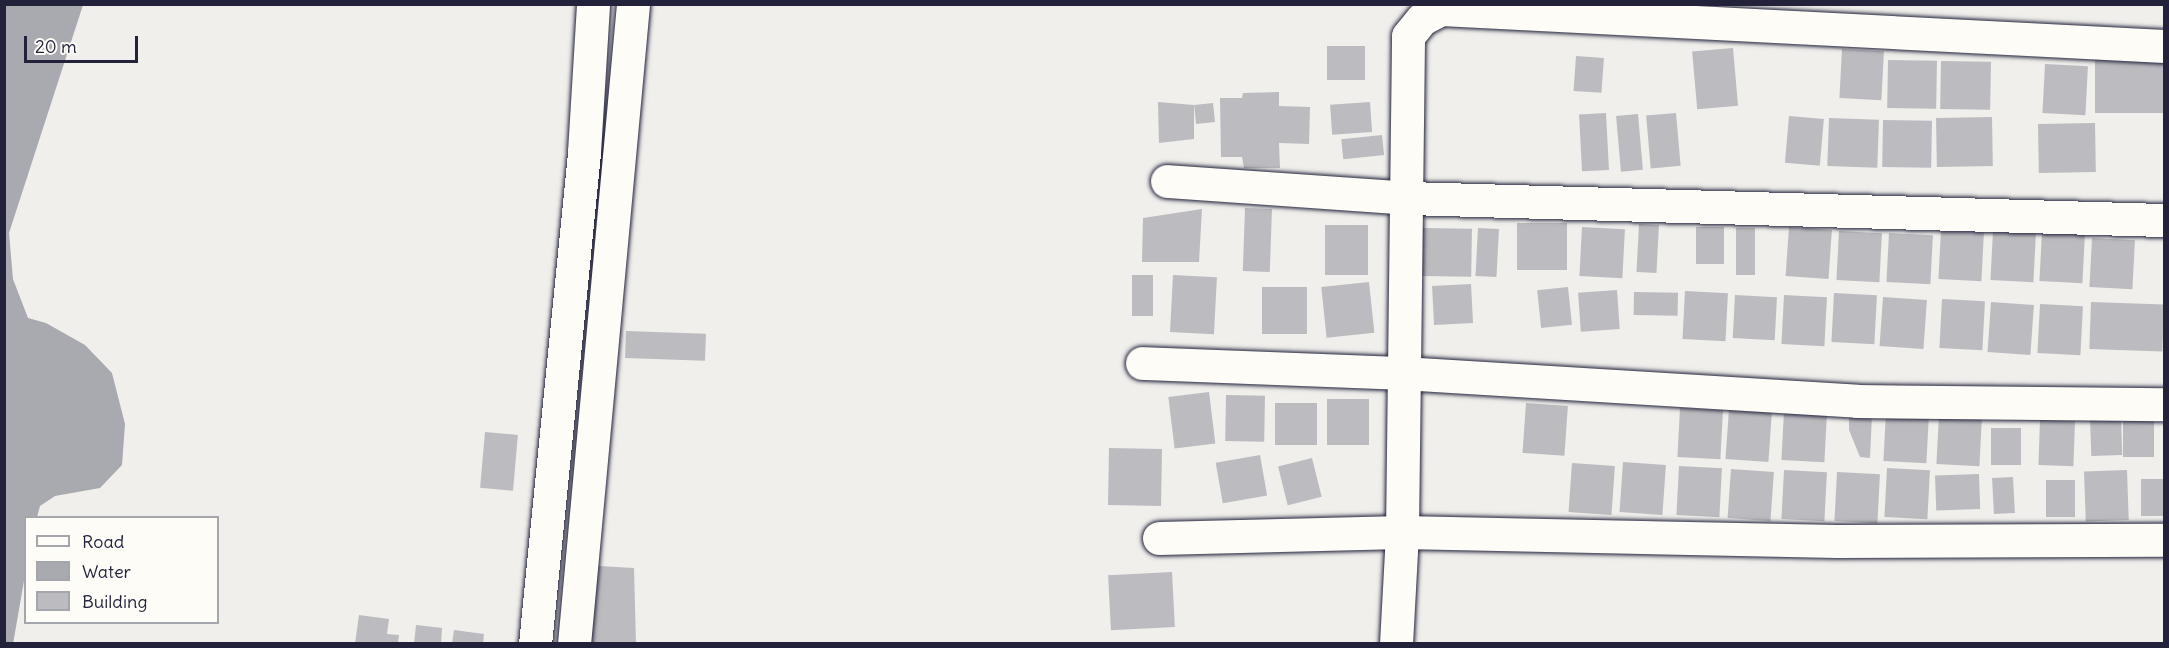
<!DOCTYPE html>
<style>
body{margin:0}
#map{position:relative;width:2169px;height:648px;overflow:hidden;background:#f0efec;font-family:Delius,sans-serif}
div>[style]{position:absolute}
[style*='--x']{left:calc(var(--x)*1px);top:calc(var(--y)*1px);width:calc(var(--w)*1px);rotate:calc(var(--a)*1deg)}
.water>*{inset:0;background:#a9a9b0}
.building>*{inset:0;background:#bcbcc0;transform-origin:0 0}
.roads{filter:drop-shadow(0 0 2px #22223b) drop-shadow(0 0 2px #22223b)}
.minor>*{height:33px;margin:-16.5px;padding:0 16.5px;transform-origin:16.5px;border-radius:16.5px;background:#fdfcf7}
.tertiary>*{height:33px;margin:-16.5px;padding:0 16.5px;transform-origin:16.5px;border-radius:16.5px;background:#fdfcf7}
span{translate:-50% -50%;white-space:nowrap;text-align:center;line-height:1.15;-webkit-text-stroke:4.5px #fdfcf7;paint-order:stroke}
.frame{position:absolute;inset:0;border:6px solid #22223b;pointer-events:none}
.legend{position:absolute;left:24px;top:516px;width:195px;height:108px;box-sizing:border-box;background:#fdfcf7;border:2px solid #a5a5ac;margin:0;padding:8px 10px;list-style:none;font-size:18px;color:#22223b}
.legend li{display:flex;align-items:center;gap:12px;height:30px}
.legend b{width:30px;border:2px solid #a5a5ac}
.scale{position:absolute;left:24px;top:36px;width:114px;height:27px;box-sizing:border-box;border:3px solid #22223b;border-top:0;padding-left:8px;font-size:18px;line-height:21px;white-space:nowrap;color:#22223b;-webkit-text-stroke:4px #fdfcf7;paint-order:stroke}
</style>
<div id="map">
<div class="water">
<i style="clip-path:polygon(4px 5px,83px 5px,9px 233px,13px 279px,28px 318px,46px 323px,85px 345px,112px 373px,125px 424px,122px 465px,100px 488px,55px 496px,40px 506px,37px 517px,26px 518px,25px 575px,13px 644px,4px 643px)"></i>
</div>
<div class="building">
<i style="left:1365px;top:46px;width:34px;height:38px;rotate:90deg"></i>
<i style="left:1733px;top:48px;width:58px;height:41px;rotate:85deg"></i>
<i style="left:1842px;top:49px;width:42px;height:49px;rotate:3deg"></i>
<i style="left:1576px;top:56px;width:28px;height:35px;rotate:4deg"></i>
<i style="left:2095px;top:58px;width:69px;height:55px"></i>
<i style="left:1888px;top:60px;width:49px;height:48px;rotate:1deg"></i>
<i style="left:1941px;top:61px;width:50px;height:48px;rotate:1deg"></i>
<i style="left:2045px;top:64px;width:43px;height:49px;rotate:3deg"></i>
<i style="clip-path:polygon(1279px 92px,1279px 106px,1310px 107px,1309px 144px,1279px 143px,1280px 168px,1244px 168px,1242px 157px,1221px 157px,1220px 98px,1242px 98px,1243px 93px)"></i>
<i style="clip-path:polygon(1158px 102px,1194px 105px,1194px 139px,1159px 143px)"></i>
<i style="left:1370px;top:102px;width:30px;height:40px;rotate:86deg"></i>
<i style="left:1213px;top:103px;width:19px;height:19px;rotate:84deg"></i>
<i style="left:1606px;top:113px;width:57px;height:27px;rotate:87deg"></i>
<i style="left:1676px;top:113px;width:53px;height:30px;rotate:85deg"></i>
<i style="left:1638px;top:114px;width:56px;height:22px;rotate:85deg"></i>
<i style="left:1789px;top:116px;width:35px;height:47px;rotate:5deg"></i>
<i style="left:1992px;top:117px;width:49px;height:56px;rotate:89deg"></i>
<i style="left:1829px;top:118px;width:50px;height:48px;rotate:2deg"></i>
<i style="left:1883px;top:120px;width:49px;height:47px;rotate:1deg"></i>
<i style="left:2095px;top:123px;width:49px;height:57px;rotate:89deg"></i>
<i style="left:1382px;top:135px;width:20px;height:41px;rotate:84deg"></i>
<i style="left:1245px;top:208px;width:27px;height:63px;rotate:2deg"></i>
<i style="clip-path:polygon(1202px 209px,1199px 262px,1142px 262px,1143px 218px)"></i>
<i style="left:1517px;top:223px;width:50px;height:47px"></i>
<i style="left:1639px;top:224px;width:20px;height:48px;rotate:3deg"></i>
<i style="left:1325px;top:225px;width:43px;height:50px"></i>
<i style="left:1582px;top:227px;width:43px;height:49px;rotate:3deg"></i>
<i style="left:1696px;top:227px;width:28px;height:37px"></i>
<i style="left:1789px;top:227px;width:43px;height:49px;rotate:4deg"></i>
<i style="left:1422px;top:228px;width:50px;height:48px;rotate:1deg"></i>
<i style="left:1478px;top:228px;width:21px;height:48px;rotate:3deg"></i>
<i style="left:1755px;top:228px;width:47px;height:19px;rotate:90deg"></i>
<i style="left:1941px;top:230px;width:43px;height:49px;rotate:3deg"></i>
<i style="left:1839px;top:231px;width:43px;height:49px;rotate:3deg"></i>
<i style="left:1993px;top:231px;width:43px;height:49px;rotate:3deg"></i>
<i style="left:2042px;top:232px;width:43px;height:49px;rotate:3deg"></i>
<i style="left:1889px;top:233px;width:44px;height:49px;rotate:3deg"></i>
<i style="left:2092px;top:238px;width:43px;height:49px;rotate:3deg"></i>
<i style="left:1132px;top:275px;width:21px;height:41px"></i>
<i style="left:1173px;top:275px;width:44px;height:57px;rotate:3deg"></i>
<i style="left:1369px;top:282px;width:51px;height:48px;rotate:84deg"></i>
<i style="left:1471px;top:284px;width:39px;height:39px;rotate:87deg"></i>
<i style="left:1262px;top:287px;width:45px;height:47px"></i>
<i style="left:1568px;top:287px;width:38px;height:31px;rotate:84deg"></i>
<i style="left:1617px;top:290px;width:39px;height:39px;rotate:86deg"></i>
<i style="left:1685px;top:291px;width:43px;height:48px;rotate:3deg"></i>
<i style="left:1634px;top:292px;width:44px;height:23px;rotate:1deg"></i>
<i style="left:1834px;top:293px;width:43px;height:49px;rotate:3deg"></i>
<i style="left:1735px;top:295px;width:42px;height:43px;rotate:3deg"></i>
<i style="left:1784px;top:295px;width:43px;height:49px;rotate:3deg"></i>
<i style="left:1883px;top:297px;width:44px;height:49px;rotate:4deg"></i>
<i style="left:1942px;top:299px;width:43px;height:49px;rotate:3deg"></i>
<i style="left:1991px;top:302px;width:43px;height:50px;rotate:4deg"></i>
<i style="left:2091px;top:302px;width:73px;height:47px;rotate:2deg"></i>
<i style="left:2040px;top:304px;width:43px;height:49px;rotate:3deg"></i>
<i style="left:626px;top:331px;width:80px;height:27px;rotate:2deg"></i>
<i style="left:1209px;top:392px;width:52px;height:41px;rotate:83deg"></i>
<i style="left:1226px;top:395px;width:39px;height:46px;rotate:1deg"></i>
<i style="left:1327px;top:399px;width:42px;height:46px"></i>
<i style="left:1275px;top:403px;width:42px;height:42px"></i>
<i style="left:1526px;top:403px;width:42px;height:50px;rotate:4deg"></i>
<i style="left:1680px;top:408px;width:43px;height:49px;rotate:3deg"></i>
<i style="left:1729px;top:409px;width:43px;height:50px;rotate:4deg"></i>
<i style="left:1784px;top:411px;width:43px;height:49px;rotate:3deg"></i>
<i style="left:1886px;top:412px;width:43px;height:49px;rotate:3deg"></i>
<i style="clip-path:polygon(1849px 414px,1872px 415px,1870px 458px,1860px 457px,1849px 430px)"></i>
<i style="left:1939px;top:415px;width:43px;height:49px;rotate:3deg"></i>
<i style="left:2121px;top:418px;width:37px;height:31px;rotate:88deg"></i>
<i style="left:2040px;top:420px;width:35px;height:45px;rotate:2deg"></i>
<i style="left:2123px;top:420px;width:31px;height:37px"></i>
<i style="left:1991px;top:428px;width:30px;height:37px"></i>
<i style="left:485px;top:432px;width:33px;height:56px;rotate:5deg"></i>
<i style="left:1109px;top:448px;width:53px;height:57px;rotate:1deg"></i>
<i style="left:1260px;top:455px;width:41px;height:45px;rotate:80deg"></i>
<i style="left:1312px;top:458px;width:40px;height:35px;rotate:76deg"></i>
<i style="left:1623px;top:462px;width:43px;height:50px;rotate:4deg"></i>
<i style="left:1572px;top:463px;width:43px;height:49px;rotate:4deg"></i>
<i style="left:1679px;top:466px;width:43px;height:49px;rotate:3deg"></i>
<i style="left:1887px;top:468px;width:43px;height:49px;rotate:3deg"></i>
<i style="left:1731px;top:469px;width:43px;height:49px;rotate:4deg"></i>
<i style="left:1784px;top:470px;width:43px;height:49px;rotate:3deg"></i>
<i style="left:2127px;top:470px;width:50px;height:43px;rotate:88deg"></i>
<i style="left:1837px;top:472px;width:43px;height:49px;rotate:3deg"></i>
<i style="left:1979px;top:474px;width:35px;height:44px;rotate:88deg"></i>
<i style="left:2013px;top:477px;width:36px;height:21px;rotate:87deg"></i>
<i style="left:2141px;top:479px;width:23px;height:37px"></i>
<i style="left:2046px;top:480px;width:29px;height:37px"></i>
<i style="clip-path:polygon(581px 565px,634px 568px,636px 644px,574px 644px)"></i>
<i style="left:1172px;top:572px;width:55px;height:64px;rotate:87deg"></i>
<i style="clip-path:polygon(359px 615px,389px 619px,387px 634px,399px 635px,398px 644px,355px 644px)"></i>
<i style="clip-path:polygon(416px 625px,442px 628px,441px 644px,414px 644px)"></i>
<i style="clip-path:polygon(454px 630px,484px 634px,483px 644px,452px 644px)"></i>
</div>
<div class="roads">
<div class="minor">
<i style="--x:1167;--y:181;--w:242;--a:4"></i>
<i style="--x:1408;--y:198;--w:756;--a:1.67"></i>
<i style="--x:1142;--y:363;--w:260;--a:2.2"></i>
<i style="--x:1402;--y:373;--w:456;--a:3.5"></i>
<i style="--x:1857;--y:401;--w:307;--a:0.6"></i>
<i style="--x:1159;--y:538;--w:243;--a:-1.4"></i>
<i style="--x:1402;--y:532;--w:435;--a:1.2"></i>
<i style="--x:1837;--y:541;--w:327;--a:-0.2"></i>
<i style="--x:1396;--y:644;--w:112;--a:-86.9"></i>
<i style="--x:1402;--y:532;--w:496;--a:-89.3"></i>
<i style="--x:1408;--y:36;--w:22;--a:-51"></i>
<i style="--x:1422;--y:19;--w:21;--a:-28"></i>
<i style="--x:1441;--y:9;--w:724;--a:2.93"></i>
</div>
<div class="tertiary">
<i style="--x:535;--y:644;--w:494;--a:-84.3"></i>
<i style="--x:584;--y:152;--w:148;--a:-86.5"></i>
<i style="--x:574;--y:644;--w:643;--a:-84.73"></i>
</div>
</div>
<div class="frame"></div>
<ul class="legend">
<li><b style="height:8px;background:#fdfcf7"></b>Road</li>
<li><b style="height:16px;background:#a9a9b0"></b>Water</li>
<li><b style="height:16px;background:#bcbcc0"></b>Building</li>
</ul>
<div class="scale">20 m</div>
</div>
